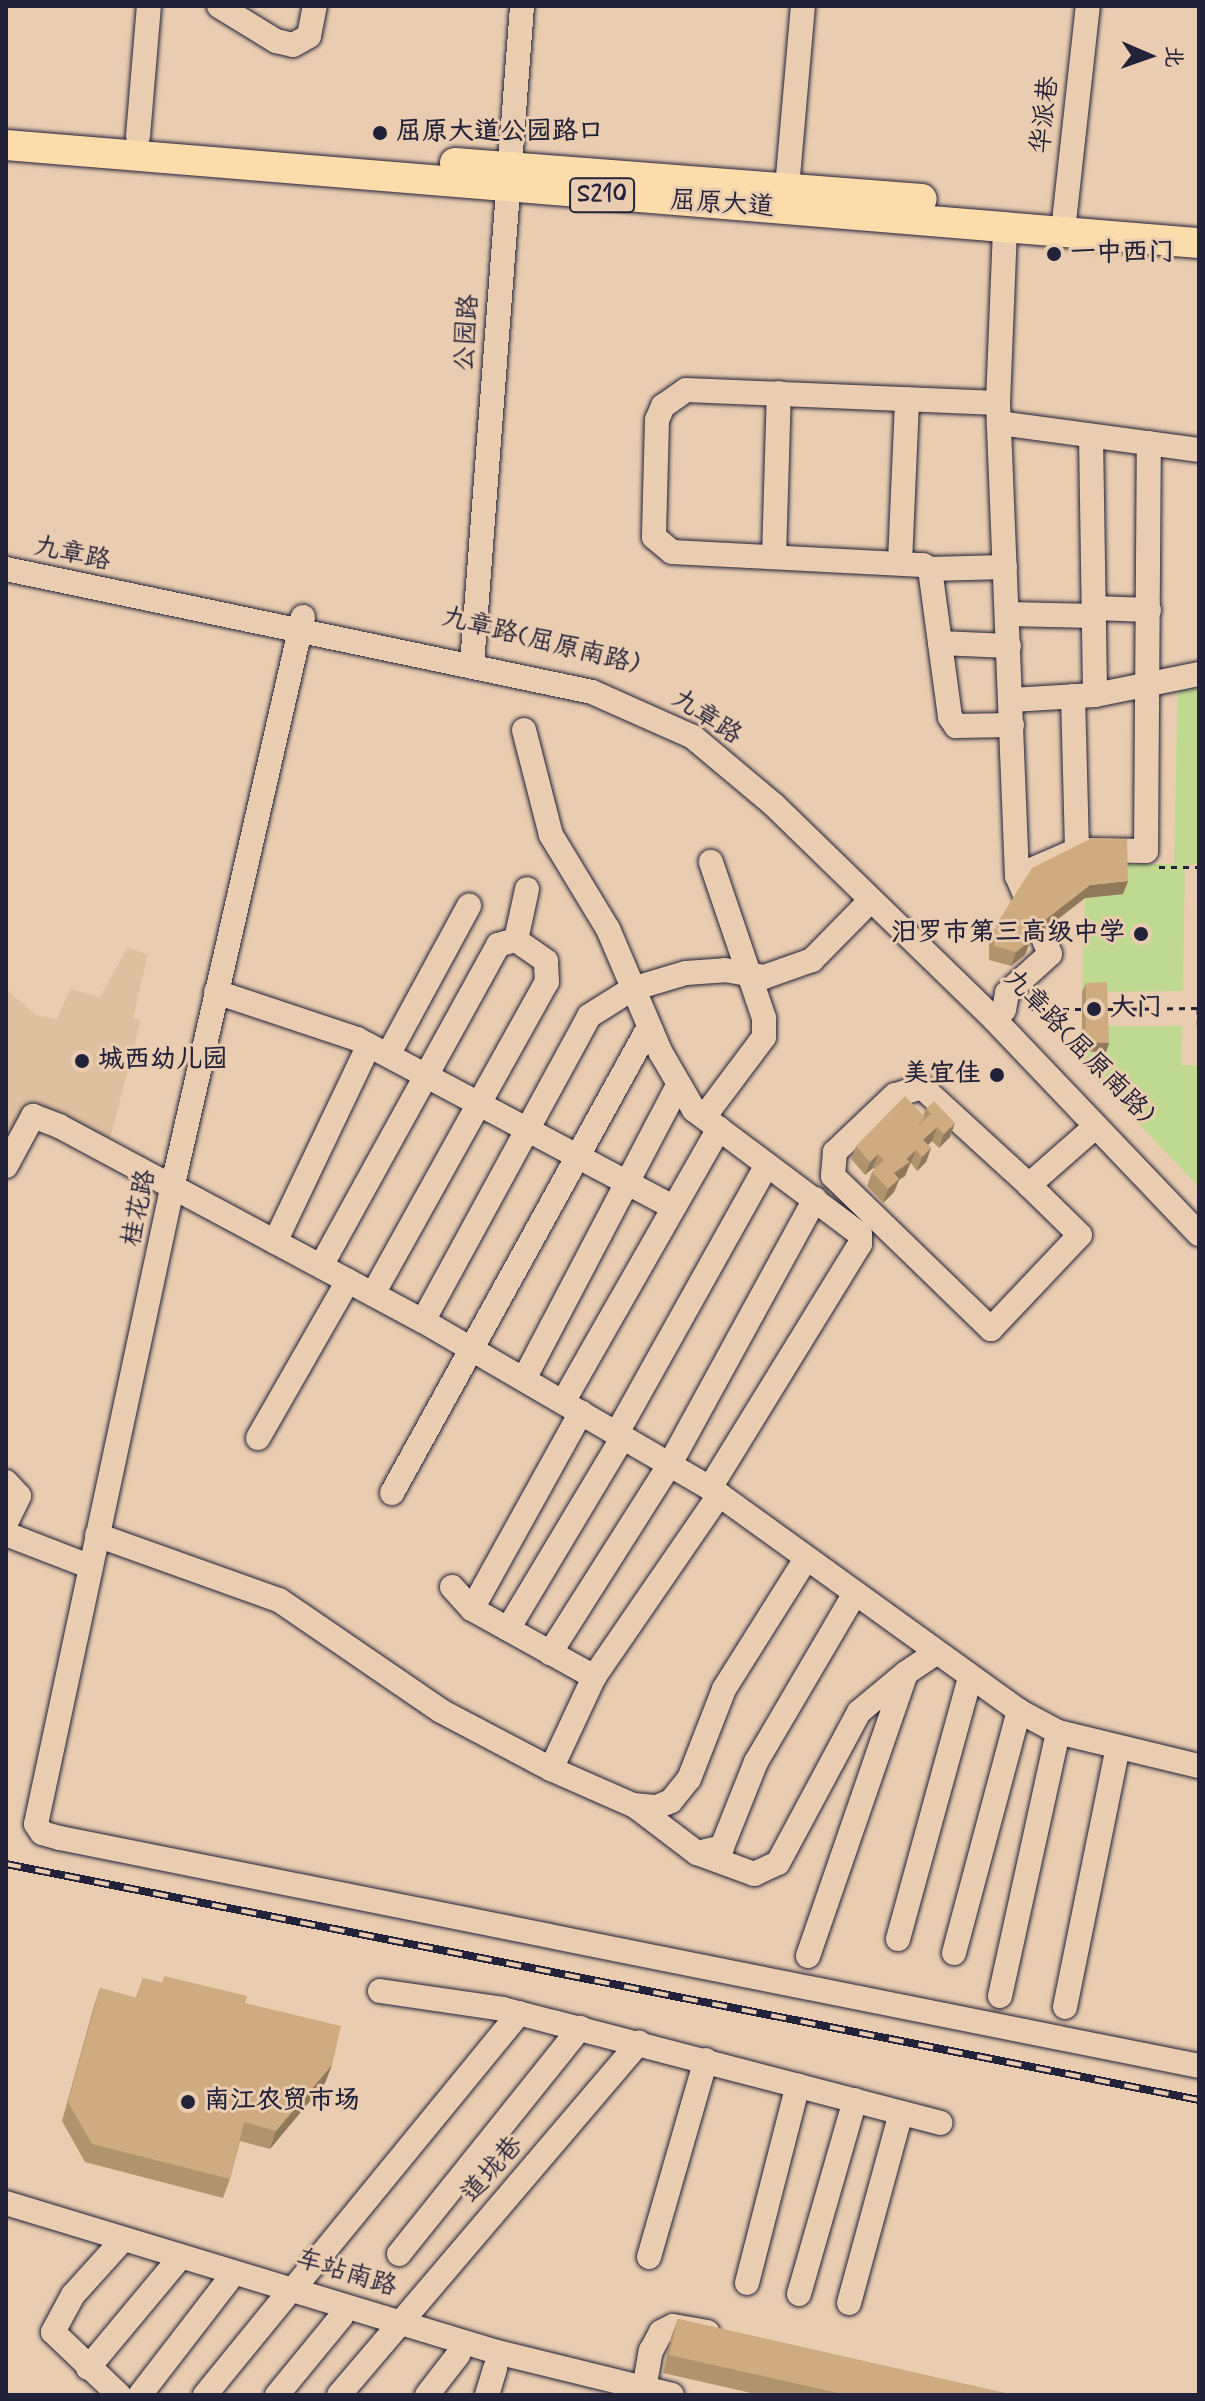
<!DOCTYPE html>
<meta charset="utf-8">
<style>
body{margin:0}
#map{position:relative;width:1205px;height:2401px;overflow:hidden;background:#eacdb1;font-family:Mynerve,"LXGW WenKai TC",sans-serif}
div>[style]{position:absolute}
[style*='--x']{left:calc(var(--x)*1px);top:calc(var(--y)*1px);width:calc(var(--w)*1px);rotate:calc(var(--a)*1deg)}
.built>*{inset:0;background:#dec0a0}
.green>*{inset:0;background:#bfd990}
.path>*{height:3px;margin-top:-1.5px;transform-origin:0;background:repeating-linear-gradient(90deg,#22223b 0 6px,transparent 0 12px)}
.roads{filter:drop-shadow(0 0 2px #22223b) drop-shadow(0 0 2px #22223b)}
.minor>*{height:24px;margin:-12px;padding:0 12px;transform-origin:12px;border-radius:12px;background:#eacdb1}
.major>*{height:30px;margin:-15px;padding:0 15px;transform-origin:15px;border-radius:15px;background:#fddcac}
.rail>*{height:8px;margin-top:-4px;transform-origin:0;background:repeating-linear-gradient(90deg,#eacdb1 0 15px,#22223b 0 30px);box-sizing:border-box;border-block:2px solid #22223b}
.wall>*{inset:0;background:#b1936e}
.shaded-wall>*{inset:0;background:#90785a}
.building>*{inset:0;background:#ceab80}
.dots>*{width:22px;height:22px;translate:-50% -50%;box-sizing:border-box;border:4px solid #eacdb1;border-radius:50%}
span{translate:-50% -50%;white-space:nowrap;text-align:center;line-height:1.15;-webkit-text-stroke:6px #eacdb1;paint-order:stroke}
.shield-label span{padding:2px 6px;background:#eacdb1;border:2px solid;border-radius:6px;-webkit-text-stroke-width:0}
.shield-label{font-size:24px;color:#22223b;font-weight:700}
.street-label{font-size:26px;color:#22223b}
.poi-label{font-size:26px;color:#22223b;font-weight:700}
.left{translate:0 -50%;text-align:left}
.right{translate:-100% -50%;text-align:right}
.frame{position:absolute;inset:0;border:8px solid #22223b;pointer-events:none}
.north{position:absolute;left:1109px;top:16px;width:80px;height:80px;-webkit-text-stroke:6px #eacdb1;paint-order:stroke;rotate:92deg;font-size:22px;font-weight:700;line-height:32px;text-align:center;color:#22223b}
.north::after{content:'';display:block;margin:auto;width:28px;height:36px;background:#22223b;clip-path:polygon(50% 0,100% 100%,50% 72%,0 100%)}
</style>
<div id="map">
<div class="built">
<i style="clip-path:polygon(127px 948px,148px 954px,133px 1018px,141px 1020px,109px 1143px,33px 1102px,8px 1150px,6px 989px,36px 1015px,57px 1019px,70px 989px,100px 997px)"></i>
</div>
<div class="green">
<i style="clip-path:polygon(1199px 680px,1199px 864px,1185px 865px,1183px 991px,1082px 992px,1085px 898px,1103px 894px,1122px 864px,1174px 864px,1178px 684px)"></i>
<i style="clip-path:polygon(1107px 1026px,1182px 1026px,1181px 1065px,1199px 1066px,1199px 1187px,1082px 1064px,1082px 1051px)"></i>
</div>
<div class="path">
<i style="--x:1159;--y:867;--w:40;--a:0"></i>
<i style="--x:1198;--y:1008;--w:50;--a:88.9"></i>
<i style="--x:1027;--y:1009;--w:56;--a:0"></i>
<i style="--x:1107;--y:1009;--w:92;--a:-0.6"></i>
</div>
<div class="roads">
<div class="minor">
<i style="--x:219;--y:6;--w:67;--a:31.6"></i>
<i style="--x:276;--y:41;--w:17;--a:13"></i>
<i style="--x:293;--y:45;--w:18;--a:-29"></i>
<i style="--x:309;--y:36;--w:31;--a:-79"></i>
<i style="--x:138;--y:136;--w:130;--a:-85.2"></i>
<i style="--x:787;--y:188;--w:183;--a:-85"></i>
<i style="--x:1063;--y:231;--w:226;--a:-83.7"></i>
<i style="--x:998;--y:403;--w:312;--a:-177.6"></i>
<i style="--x:686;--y:390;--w:28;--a:145"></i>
<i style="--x:663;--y:406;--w:15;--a:113"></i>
<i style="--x:657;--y:420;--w:117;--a:91.5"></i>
<i style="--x:654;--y:537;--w:23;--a:40"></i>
<i style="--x:672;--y:552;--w:251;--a:3"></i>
<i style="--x:923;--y:565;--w:8;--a:30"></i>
<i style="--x:930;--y:569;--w:149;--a:82.3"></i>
<i style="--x:950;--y:717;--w:11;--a:56"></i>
<i style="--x:956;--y:726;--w:56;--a:-1"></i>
<i style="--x:999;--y:423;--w:202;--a:7.7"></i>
<i style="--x:1091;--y:436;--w:259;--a:89.1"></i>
<i style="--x:774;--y:557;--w:164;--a:-88.3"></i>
<i style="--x:900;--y:562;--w:163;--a:-87.5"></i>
<i style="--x:6;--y:569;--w:599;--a:11.85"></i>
<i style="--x:592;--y:692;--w:111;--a:24"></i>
<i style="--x:693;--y:737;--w:106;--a:40"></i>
<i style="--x:774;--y:805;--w:307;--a:44.2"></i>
<i style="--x:994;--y:1019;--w:297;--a:46.4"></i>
<i style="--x:930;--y:569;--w:75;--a:-1.5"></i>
<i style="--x:1094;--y:608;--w:55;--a:2.1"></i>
<i style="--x:1007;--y:614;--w:87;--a:1.3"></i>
<i style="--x:303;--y:617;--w:582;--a:102.91"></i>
<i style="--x:173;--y:1184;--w:654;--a:102.08"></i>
<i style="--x:36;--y:1824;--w:11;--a:56"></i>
<i style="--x:42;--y:1833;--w:19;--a:16"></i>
<i style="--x:60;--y:1838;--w:1162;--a:11.32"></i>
<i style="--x:940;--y:643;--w:69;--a:2.5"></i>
<i style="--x:472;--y:664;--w:660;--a:-85.65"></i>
<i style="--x:1073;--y:696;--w:154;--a:88.5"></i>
<i style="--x:1011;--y:700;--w:84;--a:-3.4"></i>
<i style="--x:1095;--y:695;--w:106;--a:-11.4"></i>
<i style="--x:524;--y:730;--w:108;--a:75.6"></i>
<i style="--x:551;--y:835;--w:110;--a:58.8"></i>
<i style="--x:608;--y:929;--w:135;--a:66.9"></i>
<i style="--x:661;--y:1053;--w:66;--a:59.9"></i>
<i style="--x:694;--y:1110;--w:207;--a:36.8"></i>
<i style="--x:860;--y:1234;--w:10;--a:90"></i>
<i style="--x:860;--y:1244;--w:286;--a:121.6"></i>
<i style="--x:1017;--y:876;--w:65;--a:-23.4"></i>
<i style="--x:1077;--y:850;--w:69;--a:0.8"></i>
<i style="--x:1146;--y:851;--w:408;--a:-89.6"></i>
<i style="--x:216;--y:992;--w:149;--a:18.4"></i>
<i style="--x:357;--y:1039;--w:358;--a:28"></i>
<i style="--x:1004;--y:1010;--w:17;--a:-80"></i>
<i style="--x:1007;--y:993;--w:58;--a:-42.2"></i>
<i style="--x:1050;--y:954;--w:85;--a:-112.9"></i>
<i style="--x:1017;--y:876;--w:473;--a:-92.3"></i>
<i style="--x:998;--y:403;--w:177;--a:-87.7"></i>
<i style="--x:388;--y:1055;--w:170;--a:-61.5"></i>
<i style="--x:704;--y:1117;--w:100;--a:-53.1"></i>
<i style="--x:764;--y:1037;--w:19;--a:-90"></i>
<i style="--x:764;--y:1018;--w:165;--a:-108.8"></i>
<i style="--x:6;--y:1166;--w:57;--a:-61.6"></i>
<i style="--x:33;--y:1116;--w:28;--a:21"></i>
<i style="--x:59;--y:1126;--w:413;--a:28.2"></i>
<i style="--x:423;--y:1321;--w:332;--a:30.2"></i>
<i style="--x:710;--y:1488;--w:381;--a:35.8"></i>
<i style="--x:1019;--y:1711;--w:44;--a:28.3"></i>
<i style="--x:1058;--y:1732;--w:145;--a:13.6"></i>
<i style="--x:1029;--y:1185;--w:145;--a:-137.5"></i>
<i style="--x:922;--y:1087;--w:28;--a:163"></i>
<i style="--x:895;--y:1095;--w:83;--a:136.5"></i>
<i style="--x:835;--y:1152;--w:24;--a:95"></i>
<i style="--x:833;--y:1176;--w:220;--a:44.1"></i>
<i style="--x:991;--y:1329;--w:129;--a:-46.6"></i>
<i style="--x:1080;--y:1235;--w:71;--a:-135.6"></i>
<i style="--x:1029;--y:1185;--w:89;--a:-41.4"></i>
<i style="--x:275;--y:1242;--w:218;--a:-64.5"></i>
<i style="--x:321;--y:1266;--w:367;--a:-61.1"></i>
<i style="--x:498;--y:945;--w:19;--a:-16"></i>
<i style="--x:373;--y:1294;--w:357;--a:-60.9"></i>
<i style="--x:547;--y:982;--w:21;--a:-93"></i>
<i style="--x:546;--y:961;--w:37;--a:-145"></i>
<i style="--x:516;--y:940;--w:52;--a:-77.8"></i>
<i style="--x:423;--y:1321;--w:347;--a:-61.4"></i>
<i style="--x:589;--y:1016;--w:51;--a:-32.1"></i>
<i style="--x:632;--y:989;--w:56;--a:-16.5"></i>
<i style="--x:686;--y:973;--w:39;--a:-4"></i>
<i style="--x:725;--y:970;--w:40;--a:10"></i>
<i style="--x:764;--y:977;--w:51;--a:-19.5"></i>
<i style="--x:812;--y:960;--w:84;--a:-45.5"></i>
<i style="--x:524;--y:1379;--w:333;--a:-62.3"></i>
<i style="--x:563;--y:1402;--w:315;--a:-60.3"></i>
<i style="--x:617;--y:1433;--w:307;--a:-60.8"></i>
<i style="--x:258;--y:1438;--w:181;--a:-60.2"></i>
<i style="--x:6;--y:1482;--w:19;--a:47"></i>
<i style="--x:19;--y:1496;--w:30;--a:116"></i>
<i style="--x:392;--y:1493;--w:532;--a:-61.12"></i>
<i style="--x:6;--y:1534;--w:91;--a:21.2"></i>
<i style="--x:97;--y:1535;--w:193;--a:19.7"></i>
<i style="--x:279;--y:1600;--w:196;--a:34.4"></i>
<i style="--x:441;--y:1711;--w:124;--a:27.8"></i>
<i style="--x:551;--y:1769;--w:90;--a:23.7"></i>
<i style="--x:633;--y:1805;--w:24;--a:5"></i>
<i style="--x:657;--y:1807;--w:15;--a:-23"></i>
<i style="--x:671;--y:1801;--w:28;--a:-51"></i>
<i style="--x:689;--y:1779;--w:97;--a:-68.7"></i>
<i style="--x:724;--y:1689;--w:154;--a:-57.8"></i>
<i style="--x:452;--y:1587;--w:30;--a:48"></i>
<i style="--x:472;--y:1609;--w:140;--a:29.1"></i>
<i style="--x:472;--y:1609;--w:225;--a:-61"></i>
<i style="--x:508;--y:1629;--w:224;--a:-59.1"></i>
<i style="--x:550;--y:1653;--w:224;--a:-57.6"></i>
<i style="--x:670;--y:1464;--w:302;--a:-61.3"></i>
<i style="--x:551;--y:1769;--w:102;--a:-64.9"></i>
<i style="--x:594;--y:1677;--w:221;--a:-55.5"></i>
<i style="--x:635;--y:1806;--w:78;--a:37.2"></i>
<i style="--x:697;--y:1853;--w:26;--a:-13"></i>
<i style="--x:722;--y:1847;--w:92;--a:-68.2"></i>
<i style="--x:756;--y:1762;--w:194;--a:-59.6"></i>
<i style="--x:697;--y:1853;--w:61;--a:20.2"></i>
<i style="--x:754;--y:1874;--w:26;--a:-25"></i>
<i style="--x:778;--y:1863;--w:171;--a:-61.8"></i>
<i style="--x:859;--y:1712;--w:61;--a:-39.7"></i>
<i style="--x:898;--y:1939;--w:271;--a:-74.6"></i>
<i style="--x:954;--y:1953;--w:251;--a:-75"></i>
<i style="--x:808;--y:1956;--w:299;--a:-70.9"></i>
<i style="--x:906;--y:1673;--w:34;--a:-34"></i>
<i style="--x:380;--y:1991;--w:124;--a:8.3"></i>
<i style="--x:503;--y:2009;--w:452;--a:14.6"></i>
<i style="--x:1000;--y:1996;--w:270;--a:-77.6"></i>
<i style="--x:1065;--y:2007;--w:265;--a:-78.5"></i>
<i style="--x:6;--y:2203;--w:513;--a:16.88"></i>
<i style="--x:497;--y:2352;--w:180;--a:13.8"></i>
<i style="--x:399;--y:2254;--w:290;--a:-51.3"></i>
<i style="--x:649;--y:2257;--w:205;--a:-73.9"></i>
<i style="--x:747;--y:2283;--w:204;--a:-75.6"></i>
<i style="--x:295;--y:2287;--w:354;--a:-50.7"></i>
<i style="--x:799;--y:2294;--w:202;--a:-73.9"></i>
<i style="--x:849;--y:2303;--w:197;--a:-74.7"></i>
<i style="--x:88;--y:2368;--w:139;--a:-50.2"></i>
<i style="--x:644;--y:2389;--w:39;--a:-80"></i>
<i style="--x:651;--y:2351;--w:21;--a:-62"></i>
<i style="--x:661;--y:2332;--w:13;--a:-27"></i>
<i style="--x:673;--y:2326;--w:35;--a:10"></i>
<i style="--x:119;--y:2395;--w:91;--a:-136.3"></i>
<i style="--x:53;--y:2332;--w:42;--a:-61.6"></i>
<i style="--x:73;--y:2295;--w:70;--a:-47.9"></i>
<i style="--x:140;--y:2395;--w:148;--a:-52.4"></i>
<i style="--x:205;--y:2395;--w:127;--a:-50.8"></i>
<i style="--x:277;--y:2395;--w:101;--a:-50.6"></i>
<i style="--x:339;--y:2395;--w:463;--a:-49.6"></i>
<i style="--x:427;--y:2395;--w:51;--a:-52.2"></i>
<i style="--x:487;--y:2395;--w:28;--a:-73"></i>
</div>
<div class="major">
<i style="--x:6;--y:145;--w:1197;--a:4.7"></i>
<i style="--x:455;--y:163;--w:468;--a:4.4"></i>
</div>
</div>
<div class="rail">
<i style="--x:6;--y:1864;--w:1216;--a:11.19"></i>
</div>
<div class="wall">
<i style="clip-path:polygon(1128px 881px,1123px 894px,1085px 898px,1031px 940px,1025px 955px,1011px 966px,989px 960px,989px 941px,994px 928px)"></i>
<i style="clip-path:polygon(1086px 983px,1109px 1043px,1106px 1052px,1082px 1051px,1082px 992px)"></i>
<i style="clip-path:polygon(926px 1109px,950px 1137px,939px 1148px,932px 1141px,928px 1145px,931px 1148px,926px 1162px,917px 1171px,911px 1163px,909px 1165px,905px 1176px,899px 1180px,894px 1192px,883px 1203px,867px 1186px,872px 1172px,875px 1169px,873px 1168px,865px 1175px,851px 1159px,856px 1146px,923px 1116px)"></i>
<i style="clip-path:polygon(143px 1978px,245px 2003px,332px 2065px,325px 2083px,270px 2149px,240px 2141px,230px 2179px,223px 2198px,85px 2162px,62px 2121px,94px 2006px,100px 1988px,136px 1998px)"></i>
<i style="clip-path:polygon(678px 2319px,1013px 2395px,760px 2395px,663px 2373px,671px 2337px)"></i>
</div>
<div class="shaded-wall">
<i style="clip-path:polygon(1128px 881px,1123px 894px,1085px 898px,1031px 940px,1036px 927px,1090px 885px)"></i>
<i style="clip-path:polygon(1030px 941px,1025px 955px,1011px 966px,1016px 952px)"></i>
<i style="clip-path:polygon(1085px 1042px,1109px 1043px,1106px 1052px,1082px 1051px)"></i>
<i style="clip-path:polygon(955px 1123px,950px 1137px,939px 1148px,944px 1134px)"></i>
<i style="clip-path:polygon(937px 1127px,932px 1141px,918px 1154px,923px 1140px)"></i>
<i style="clip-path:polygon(931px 1148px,926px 1162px,917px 1171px,922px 1157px)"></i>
<i style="clip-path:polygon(916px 1150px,905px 1176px,899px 1180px,894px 1192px,883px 1203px,894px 1173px)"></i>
<i style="clip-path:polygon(878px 1154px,873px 1168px,865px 1175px,870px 1162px)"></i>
<i style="clip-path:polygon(332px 2065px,325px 2083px,270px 2149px,276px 2131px)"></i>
</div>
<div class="building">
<i style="clip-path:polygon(1092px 838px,1127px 839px,1128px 881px,1090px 885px,1036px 927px,1030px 941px,1016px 952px,994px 946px,994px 928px,1032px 868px)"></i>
<i style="clip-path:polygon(1107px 982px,1109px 1043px,1085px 1042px,1086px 983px)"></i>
<i style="clip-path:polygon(905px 1096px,925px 1117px,918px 1126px,931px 1114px,926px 1109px,934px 1101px,955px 1123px,944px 1134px,937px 1127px,923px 1140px,931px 1148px,922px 1157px,916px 1150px,906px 1159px,910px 1162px,894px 1173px,899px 1179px,888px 1189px,872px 1172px,884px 1160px,878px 1154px,870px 1162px,856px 1146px)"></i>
<i style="clip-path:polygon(164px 1976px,247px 1996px,245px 2003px,341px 2026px,332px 2065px,276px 2131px,244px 2122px,230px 2179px,92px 2144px,68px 2102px,100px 1988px,137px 1998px,143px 1978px,162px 1983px)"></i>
<i style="clip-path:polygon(678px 2319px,1013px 2395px,847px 2395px,669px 2355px)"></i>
</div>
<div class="dots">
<i style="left:380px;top:133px;background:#22223b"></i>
<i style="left:1054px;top:254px;background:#22223b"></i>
<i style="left:1141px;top:934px;background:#22223b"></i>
<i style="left:1094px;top:1009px;background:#22223b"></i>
<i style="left:82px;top:1061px;background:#22223b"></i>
<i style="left:997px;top:1075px;background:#22223b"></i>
<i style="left:188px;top:2102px;background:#22223b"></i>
</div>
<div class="shield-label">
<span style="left:602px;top:195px">S210</span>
</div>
<div class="street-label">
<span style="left:1046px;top:115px;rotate:-83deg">华派巷</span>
<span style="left:722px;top:205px;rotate:4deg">屈原大道</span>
<span style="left:468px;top:333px;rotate:-86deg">公园路</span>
<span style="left:72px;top:555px;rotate:12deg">九章路</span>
<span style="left:540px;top:642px;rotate:14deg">九章路(屈原南路)</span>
<span style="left:706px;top:718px;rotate:33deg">九章路</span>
<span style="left:1078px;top:1047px;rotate:46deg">九章路(屈原南路)</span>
<span style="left:140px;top:1208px;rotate:-78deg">桂花路</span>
<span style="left:493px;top:2170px;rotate:-49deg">道垅巷</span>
<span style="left:346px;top:2274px;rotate:17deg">车站南路</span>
</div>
<div class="poi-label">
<span class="left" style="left:396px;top:133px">屈原大道公园路口</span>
<span class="left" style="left:1070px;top:254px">一中西门</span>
<span class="right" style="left:1125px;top:934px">汨罗市第三高级中学</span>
<span class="left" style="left:1110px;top:1009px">大门</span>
<span class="left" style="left:98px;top:1061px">城西幼儿园</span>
<span class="right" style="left:981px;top:1075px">美宜佳</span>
<span class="left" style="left:204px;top:2102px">南江农贸市场</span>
</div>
<div class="frame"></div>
<div class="north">北</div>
</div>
